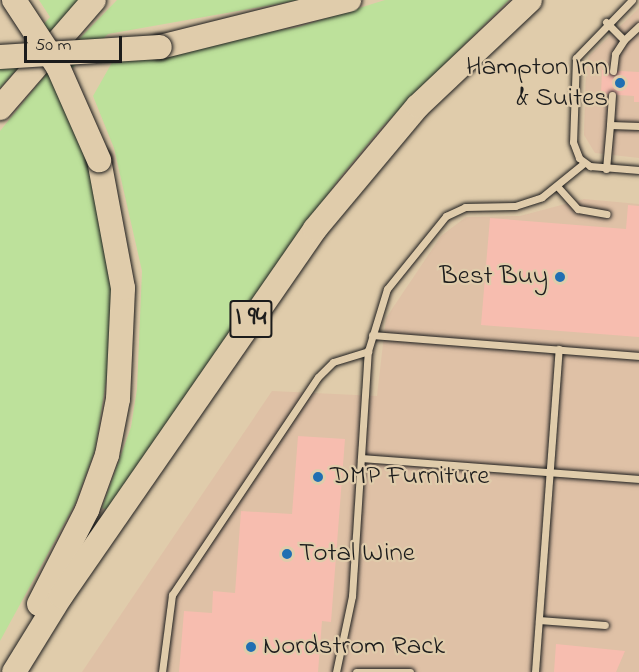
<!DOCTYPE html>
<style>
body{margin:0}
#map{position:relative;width:639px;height:672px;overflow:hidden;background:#e0ccab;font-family:"Indie Flower",sans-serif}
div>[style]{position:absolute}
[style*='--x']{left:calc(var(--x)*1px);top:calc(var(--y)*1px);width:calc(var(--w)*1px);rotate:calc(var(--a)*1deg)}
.built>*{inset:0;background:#dfc1a6}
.green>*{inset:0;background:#bde19b}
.building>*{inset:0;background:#f7bdaf}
.roads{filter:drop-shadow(0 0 2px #1c1c1c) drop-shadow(0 0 2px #1c1c1c)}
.lane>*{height:7px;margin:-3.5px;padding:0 3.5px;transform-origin:3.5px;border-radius:3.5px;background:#e0ccab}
.highway>*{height:24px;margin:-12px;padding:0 12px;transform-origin:12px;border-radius:12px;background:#e0ccab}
.bridges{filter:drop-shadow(0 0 2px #1c1c1c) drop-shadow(0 0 2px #1c1c1c)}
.highway-bridge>*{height:24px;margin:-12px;padding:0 12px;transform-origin:12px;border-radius:12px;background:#e0ccab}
.dots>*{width:16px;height:16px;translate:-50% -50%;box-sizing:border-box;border:3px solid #e0ccab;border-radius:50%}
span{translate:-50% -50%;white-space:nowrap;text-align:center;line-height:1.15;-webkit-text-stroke:4.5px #e0ccab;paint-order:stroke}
.shield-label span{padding:2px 4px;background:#e0ccab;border:2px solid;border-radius:4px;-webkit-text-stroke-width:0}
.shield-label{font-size:26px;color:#1c1c1c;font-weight:700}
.poi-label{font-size:27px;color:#1c1c1c}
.right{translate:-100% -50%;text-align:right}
.left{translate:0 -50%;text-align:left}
.scale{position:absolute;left:24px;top:36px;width:98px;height:27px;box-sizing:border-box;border:3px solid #1c1c1c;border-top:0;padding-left:8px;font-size:18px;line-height:21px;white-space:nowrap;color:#1c1c1c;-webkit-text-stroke:4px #e0ccab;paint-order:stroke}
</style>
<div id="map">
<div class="built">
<i style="clip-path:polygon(639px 8px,639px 158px,595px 153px,584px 135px,586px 68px,589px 56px)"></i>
<i style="clip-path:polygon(584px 199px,639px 204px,639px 672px,82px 672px,272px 391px,377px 396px,386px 318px,441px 236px,466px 217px,520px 216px)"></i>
</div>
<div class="green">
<i style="clip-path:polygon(39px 0,80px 0,0 88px,0 63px,9px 63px,50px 17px)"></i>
<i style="clip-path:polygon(117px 0,300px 0,108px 34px,58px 82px,92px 162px,111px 269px,114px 332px,95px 450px,75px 504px,0 641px,0 131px,51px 68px)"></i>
<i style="clip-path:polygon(385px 0,509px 0,381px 128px,338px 180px,109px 510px,102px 508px,131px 427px,137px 389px,142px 271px,114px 148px,93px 96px,114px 59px,298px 27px)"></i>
</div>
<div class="building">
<i style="clip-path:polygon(602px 70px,639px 72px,639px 102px,634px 102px,634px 96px,601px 94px)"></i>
<i style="clip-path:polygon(628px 205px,639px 206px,639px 337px,481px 325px,490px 218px,626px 229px)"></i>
<i style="clip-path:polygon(298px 436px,345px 439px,331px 622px,322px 621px,318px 672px,179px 672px,184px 611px,212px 613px,213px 591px,235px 593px,241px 511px,292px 514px)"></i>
<i style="clip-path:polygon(556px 644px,625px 651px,616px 672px,554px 672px)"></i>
</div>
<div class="roads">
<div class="lane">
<i style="--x:632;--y:0;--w:81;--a:134"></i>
<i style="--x:576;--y:58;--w:84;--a:92"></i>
<i style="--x:573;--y:142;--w:17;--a:69"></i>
<i style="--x:579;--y:158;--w:14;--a:36"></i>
<i style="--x:590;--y:166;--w:49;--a:4.7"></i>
<i style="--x:606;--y:22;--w:25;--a:45"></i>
<i style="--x:624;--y:40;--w:21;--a:-43"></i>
<i style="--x:613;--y:71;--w:17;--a:-83"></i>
<i style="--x:615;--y:54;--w:17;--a:-57"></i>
<i style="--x:612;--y:95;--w:30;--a:94"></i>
<i style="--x:610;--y:125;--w:29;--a:2"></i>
<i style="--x:606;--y:169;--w:44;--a:-84.8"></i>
<i style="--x:557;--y:186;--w:31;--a:48"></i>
<i style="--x:578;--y:209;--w:29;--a:10"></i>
<i style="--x:372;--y:335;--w:268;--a:4.5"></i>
<i style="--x:361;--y:458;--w:279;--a:4.3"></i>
<i style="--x:539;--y:620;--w:66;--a:4.3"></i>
<i style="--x:162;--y:672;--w:78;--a:-82.6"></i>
<i style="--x:172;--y:595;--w:262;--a:-56.2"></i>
<i style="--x:318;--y:377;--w:21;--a:-45"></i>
<i style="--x:333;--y:362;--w:37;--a:-17"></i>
<i style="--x:336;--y:672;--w:78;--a:-78.1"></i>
<i style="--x:352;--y:596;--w:246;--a:-86.3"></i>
<i style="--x:368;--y:351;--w:65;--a:-73"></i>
<i style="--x:387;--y:289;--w:94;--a:-51.1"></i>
<i style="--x:446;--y:216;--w:21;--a:-25"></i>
<i style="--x:465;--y:207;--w:50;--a:-1.1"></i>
<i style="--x:515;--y:206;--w:28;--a:-18"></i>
<i style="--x:542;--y:197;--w:54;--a:-39"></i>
<i style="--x:356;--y:672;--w:54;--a:0"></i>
<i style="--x:535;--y:672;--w:324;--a:-85.8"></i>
</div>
<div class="highway">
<i style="--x:160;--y:47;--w:195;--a:-14"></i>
<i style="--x:0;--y:108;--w:143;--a:-49"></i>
<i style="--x:39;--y:604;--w:106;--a:-62.9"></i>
<i style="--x:87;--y:510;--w:59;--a:-70"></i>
<i style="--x:107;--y:455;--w:57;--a:-78.9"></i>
<i style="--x:118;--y:399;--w:111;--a:-87.4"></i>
<i style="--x:123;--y:288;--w:130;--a:-100.6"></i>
<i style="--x:14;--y:672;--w:89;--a:-58.3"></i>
<i style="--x:61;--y:596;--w:446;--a:-55.3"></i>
<i style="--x:315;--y:229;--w:160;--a:-50.1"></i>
<i style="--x:418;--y:106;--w:154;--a:-43.4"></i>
</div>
</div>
<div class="bridges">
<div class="highway-bridge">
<i style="--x:14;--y:0;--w:80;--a:56.7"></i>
<i style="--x:58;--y:67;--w:102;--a:66.2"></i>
<i style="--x:0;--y:57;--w:160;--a:-3.6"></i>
</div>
</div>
<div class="dots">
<i style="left:620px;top:83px;background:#1f6fb2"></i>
<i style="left:560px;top:277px;background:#1f6fb2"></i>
<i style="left:318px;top:477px;background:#1f6fb2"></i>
<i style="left:287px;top:554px;background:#1f6fb2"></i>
<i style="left:251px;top:647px;background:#1f6fb2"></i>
</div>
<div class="shield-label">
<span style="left:251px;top:319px">I 94</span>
</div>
<div class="poi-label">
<span class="right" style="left:608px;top:83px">Hampton Inn<br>&amp; Suites</span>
<span class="right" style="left:548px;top:277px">Best Buy</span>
<span class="left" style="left:330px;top:477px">DMP Furniture</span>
<span class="left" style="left:299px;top:554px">Total Wine</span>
<span class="left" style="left:263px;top:647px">Nordstrom Rack</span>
</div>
<div class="scale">50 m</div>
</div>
